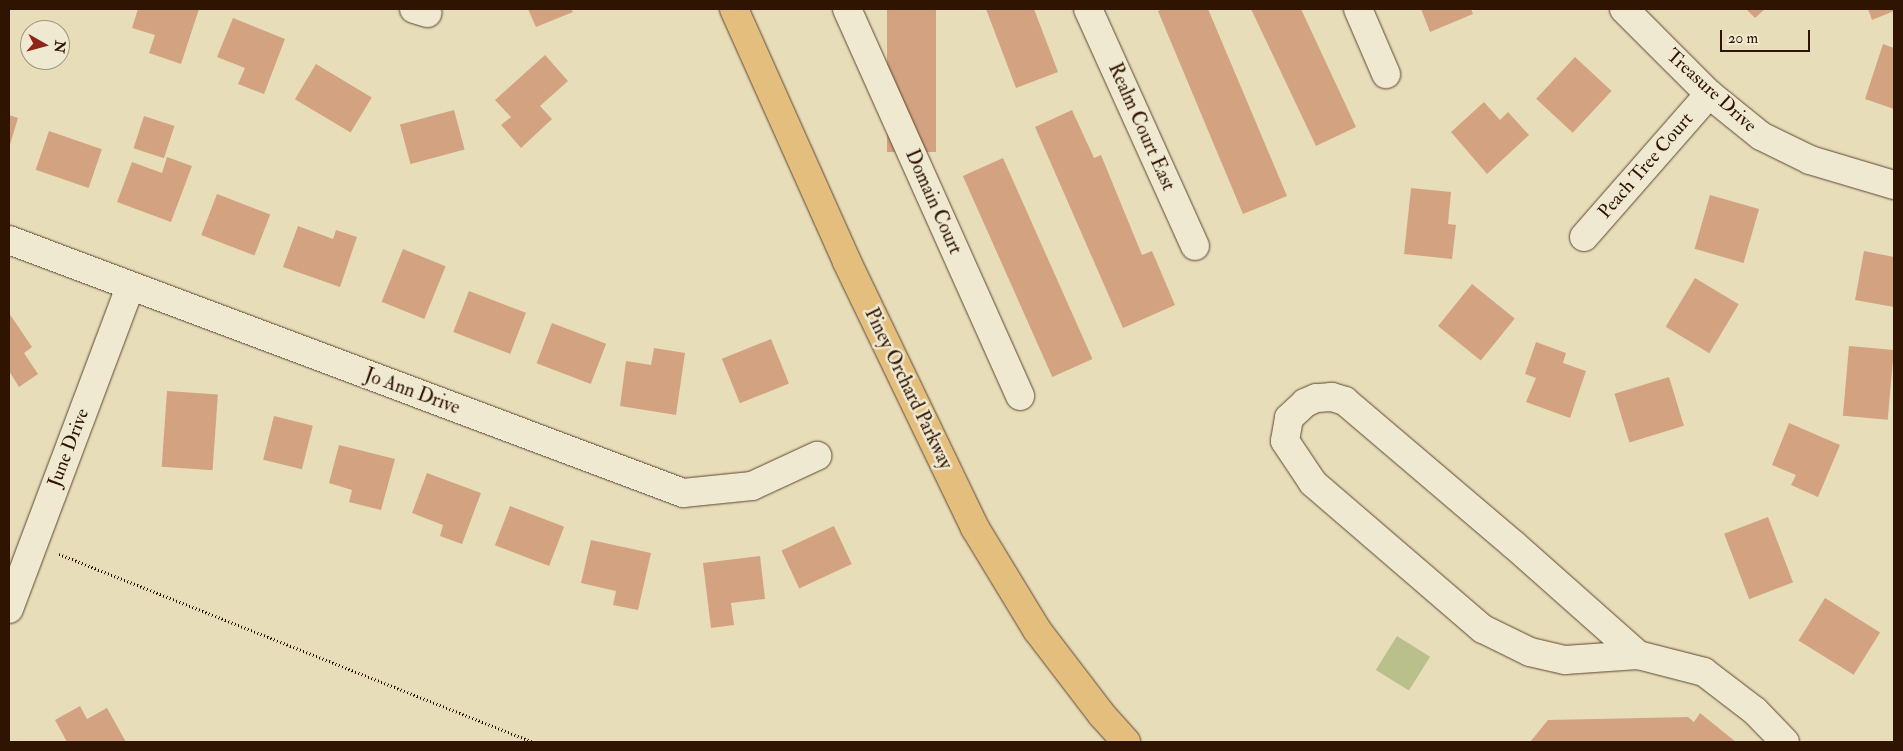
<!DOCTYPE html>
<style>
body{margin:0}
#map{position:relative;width:1903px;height:751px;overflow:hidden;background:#e8ddb9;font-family:"IM FELL Double Pica",serif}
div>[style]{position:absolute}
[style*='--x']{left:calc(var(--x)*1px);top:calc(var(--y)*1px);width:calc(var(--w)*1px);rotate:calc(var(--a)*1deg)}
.green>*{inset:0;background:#bac08c;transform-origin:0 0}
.building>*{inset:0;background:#d3a381;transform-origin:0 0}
.path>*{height:3px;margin-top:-1.5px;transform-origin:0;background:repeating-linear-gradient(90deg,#2f1401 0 1px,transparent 0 3.5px)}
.roads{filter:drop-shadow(0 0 1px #5d462f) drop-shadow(0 0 1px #5d462f)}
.minor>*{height:28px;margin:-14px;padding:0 14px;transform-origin:14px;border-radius:14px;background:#f0e9d2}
.major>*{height:28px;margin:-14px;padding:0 14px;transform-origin:14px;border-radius:14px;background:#e4be7c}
span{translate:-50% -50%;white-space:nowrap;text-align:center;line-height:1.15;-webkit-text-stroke:5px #f0e9d2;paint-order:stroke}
.street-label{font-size:19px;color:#2f1401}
.frame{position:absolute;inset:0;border:10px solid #2f1401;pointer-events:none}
.north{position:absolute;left:20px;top:20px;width:50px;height:50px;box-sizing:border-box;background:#f0e9d2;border:1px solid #a3947e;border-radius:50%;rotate:97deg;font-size:14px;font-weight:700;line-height:20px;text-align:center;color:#2f1401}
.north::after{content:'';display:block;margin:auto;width:18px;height:22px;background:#8f2418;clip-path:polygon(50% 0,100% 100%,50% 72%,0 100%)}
.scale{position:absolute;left:1720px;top:30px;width:90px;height:22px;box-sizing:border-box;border:2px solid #2f1401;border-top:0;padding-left:6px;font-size:15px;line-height:18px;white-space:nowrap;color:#2f1401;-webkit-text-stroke:4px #f0e9d2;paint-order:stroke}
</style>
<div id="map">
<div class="green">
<i style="left:1397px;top:636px;width:39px;height:40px;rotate:32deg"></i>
</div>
<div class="building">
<i style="clip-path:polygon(138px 9px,199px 9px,181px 64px,149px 53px,155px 35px,132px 28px)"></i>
<i style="clip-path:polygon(528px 9px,571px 9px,573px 12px,536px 27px)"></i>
<i style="left:887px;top:9px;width:49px;height:143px"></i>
<i style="clip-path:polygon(986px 9px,1034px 9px,1058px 72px,1016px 88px)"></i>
<i style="clip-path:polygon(1163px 9px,1208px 9px,1287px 196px,1243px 214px,1158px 11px)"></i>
<i style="clip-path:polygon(1251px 9px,1301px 9px,1356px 127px,1316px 146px)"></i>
<i style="clip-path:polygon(1421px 9px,1471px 9px,1473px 14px,1430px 32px)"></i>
<i style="clip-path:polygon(1746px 9px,1765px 9px,1755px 18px)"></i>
<i style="clip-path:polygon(1868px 9px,1894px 9px,1894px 11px,1872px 20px)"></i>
<i style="clip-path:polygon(233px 18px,285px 39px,264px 94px,238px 84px,245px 68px,217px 57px)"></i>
<i style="clip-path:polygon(1883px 44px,1894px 48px,1894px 109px,1865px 99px)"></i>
<i style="clip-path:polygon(545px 55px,568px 81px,540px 106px,552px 119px,521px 148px,501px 125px,511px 117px,495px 100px)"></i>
<i style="left:1575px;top:57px;width:50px;height:57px;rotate:43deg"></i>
<i style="left:316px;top:64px;width:65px;height:41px;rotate:31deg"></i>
<i style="clip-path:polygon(1484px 102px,1500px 120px,1508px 112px,1529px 135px,1487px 174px,1451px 132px)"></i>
<i style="left:454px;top:110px;width:41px;height:56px;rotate:75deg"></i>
<i style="clip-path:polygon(1072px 110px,1094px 158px,1101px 155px,1142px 255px,1152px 251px,1175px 305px,1123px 328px,1035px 127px)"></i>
<i style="clip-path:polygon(9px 115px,18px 118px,9px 148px)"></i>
<i style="left:144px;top:116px;width:32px;height:34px;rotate:18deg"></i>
<i style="left:49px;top:131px;width:56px;height:41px;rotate:19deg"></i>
<i style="clip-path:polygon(167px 157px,192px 166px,171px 222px,117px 202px,132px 162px,162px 173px)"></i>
<i style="left:1003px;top:158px;width:220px;height:44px;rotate:66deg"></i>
<i style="clip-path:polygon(1411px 188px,1451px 192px,1448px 224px,1456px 225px,1452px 259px,1404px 254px)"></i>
<i style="left:217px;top:194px;width:57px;height:44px;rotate:21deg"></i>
<i style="left:1710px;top:195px;width:51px;height:56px;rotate:16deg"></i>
<i style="clip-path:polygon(298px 226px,333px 239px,336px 230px,357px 237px,340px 287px,283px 267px)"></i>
<i style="left:403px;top:249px;width:46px;height:57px;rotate:22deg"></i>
<i style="clip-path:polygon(1864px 251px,1894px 257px,1894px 307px,1855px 300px)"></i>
<i style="left:1695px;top:278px;width:51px;height:57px;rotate:31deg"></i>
<i style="left:1472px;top:284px;width:55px;height:54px;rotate:39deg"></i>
<i style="left:469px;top:291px;width:61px;height:44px;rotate:21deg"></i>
<i style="clip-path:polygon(9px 313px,32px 347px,24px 353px,38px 374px,19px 387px,9px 371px)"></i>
<i style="left:552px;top:323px;width:58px;height:43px;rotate:21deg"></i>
<i style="left:771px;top:339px;width:48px;height:53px;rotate:68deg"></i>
<i style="clip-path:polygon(1536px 342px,1566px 353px,1563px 363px,1586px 371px,1570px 418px,1526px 402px,1536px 378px,1525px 374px)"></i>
<i style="left:1849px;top:346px;width:45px;height:70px;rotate:5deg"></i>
<i style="clip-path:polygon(654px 348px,685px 353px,676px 415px,620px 406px,626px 361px,651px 365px)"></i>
<i style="left:1669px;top:377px;width:51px;height:57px;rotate:73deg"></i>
<i style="left:167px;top:391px;width:51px;height:76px;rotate:4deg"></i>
<i style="left:274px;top:416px;width:40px;height:45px;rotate:14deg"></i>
<i style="clip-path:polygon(1789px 423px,1840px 445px,1818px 497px,1791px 485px,1796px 475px,1772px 465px)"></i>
<i style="clip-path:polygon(339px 445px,395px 459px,381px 510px,349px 502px,352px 490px,329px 483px)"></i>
<i style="clip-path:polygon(427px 473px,481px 493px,462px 544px,440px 536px,443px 525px,412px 513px)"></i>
<i style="left:510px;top:506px;width:58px;height:42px;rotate:21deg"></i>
<i style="left:1768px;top:517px;width:70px;height:47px;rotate:69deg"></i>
<i style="left:834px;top:526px;width:42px;height:58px;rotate:65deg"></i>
<i style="clip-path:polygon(591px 540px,651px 553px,638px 610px,613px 605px,616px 591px,581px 583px)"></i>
<i style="clip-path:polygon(760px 556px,765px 599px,731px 603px,734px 625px,711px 628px,703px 563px)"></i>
<i style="left:1825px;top:598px;width:65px;height:50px;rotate:32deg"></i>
<i style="clip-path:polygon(80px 706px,87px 719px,107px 708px,126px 742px,67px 742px,55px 720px)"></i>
<i style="clip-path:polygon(1700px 713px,1736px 742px,1530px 742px,1548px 720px,1688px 717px,1694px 722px)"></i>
</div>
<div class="path">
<i style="--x:59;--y:554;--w:510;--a:21.63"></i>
</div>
<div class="roads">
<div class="minor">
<i style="--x:414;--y:9;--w:14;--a:17"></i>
<i style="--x:847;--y:9;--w:424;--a:65.9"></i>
<i style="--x:1088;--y:9;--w:260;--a:65.7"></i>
<i style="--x:1358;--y:9;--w:71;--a:66.7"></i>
<i style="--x:1624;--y:9;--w:120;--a:45"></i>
<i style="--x:1709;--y:94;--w:67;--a:38.9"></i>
<i style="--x:1761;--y:136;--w:55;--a:26.1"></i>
<i style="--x:1810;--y:160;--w:88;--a:16.6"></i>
<i style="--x:1584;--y:237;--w:190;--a:-48.8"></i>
<i style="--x:9;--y:240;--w:720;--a:20.57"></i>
<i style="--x:683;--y:493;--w:69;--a:-5.8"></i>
<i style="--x:752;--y:486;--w:72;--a:-24.8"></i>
<i style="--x:9;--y:609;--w:344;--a:-69.4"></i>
<i style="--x:1638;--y:655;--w:166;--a:-138.4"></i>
<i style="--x:1514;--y:545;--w:222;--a:-139.6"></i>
<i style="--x:1345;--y:401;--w:14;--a:-163"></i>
<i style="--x:1332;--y:397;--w:16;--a:176"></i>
<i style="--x:1316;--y:398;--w:12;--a:156"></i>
<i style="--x:1305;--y:403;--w:22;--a:137"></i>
<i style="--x:1289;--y:418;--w:23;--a:100"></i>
<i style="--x:1285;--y:441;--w:50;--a:56.3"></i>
<i style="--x:1313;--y:483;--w:224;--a:40.7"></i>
<i style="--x:1483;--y:629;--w:52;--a:26.1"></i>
<i style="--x:1530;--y:652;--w:36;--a:13"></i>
<i style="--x:1565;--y:660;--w:73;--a:-3.9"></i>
<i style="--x:1638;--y:655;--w:68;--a:14.4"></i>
<i style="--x:1704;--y:672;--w:64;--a:37.4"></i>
<i style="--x:1755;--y:711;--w:43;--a:45.9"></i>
</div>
<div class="major">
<i style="--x:734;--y:9;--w:277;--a:65.9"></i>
<i style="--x:847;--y:262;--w:295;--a:64.3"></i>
<i style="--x:975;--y:528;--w:119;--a:58.7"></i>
<i style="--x:1037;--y:630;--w:107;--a:52.6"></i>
<i style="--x:1102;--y:715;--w:36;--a:48"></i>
</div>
</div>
<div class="street-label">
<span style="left:1711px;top:91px;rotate:42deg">Treasure Drive</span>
<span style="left:1141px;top:127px;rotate:66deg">Realm Court East</span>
<span style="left:1646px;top:166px;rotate:-49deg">Peach Tree Court</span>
<span style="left:933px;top:202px;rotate:66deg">Domain Court</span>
<span style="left:908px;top:389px;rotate:64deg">Piney Orchard Parkway</span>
<span style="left:412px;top:392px;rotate:20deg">Jo Ann Drive</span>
<span style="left:69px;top:448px;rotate:-69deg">June Drive</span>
</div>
<div class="frame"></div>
<div class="north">N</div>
<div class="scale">20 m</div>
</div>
